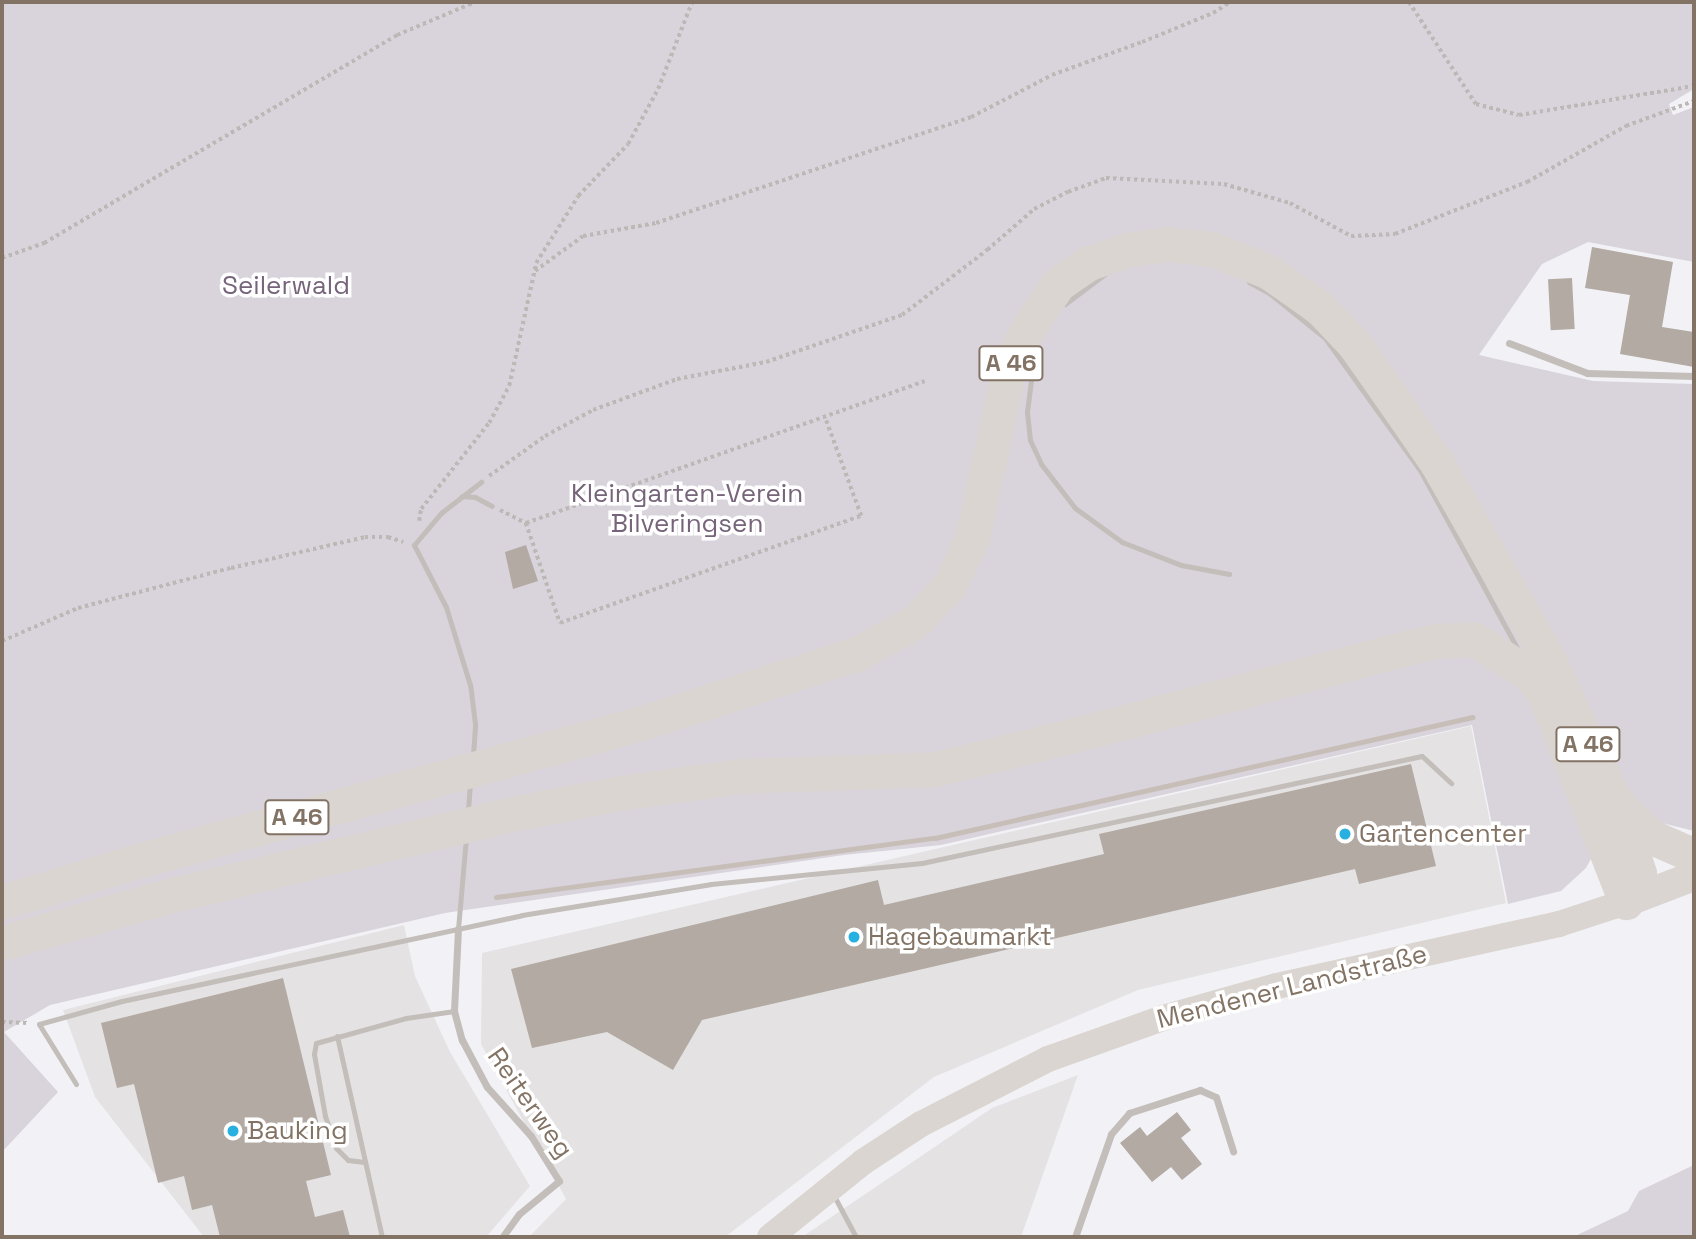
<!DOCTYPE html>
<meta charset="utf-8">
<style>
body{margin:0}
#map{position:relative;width:1696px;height:1239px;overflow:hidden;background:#f2f2f6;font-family:"Space Grotesk",sans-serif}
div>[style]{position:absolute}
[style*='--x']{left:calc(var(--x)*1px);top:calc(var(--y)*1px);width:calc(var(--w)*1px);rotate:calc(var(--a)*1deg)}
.built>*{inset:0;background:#e4e2e3}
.green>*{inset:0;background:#d9d3dc}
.stream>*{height:5px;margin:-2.5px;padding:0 2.5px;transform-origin:2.5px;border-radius:2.5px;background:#c8beb8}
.building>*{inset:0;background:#b2aaa3;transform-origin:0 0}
.path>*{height:3.5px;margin-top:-1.75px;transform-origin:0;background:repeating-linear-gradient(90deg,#bbb8b5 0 3.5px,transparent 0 7px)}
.service>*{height:5px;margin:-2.5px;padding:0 2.5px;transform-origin:2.5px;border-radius:2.5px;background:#c3beba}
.minor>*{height:7px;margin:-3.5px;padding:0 3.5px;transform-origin:3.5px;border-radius:3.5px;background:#c3beba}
.secondary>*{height:26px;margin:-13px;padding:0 13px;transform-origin:13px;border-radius:13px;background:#dad5d1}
.primary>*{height:30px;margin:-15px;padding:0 15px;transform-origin:15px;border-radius:15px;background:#dad5d1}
.motorway>*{height:35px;margin:-17.5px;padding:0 17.5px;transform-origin:17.5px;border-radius:17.5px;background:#dad5d1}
.dots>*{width:19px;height:19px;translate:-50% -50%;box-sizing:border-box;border:4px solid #fff;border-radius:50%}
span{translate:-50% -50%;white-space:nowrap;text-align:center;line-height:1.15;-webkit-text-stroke:7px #fff;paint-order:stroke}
.shield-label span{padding:2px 5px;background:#fff;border:2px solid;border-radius:5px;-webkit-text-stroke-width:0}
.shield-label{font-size:24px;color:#837365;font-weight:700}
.park-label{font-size:26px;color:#76647a}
.poi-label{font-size:26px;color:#837365}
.left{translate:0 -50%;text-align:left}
.street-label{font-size:26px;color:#837365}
.frame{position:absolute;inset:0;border:4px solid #837365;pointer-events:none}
</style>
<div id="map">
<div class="built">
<i style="clip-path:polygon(1471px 726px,1506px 903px,1138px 990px,934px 1077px,725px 1237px,529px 1237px,566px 1199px,481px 1044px,482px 953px)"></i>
<i style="clip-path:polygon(404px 925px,415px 976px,450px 1052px,530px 1186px,486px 1237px,204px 1237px,95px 1097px,63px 1010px)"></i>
<i style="clip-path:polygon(1078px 1075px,1021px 1237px,802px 1237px,992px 1108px)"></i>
</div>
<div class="green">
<i style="clip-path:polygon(2px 2px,1694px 2px,1694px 89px,1669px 104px,1673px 115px,1694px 107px,1694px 262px,1588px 242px,1542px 264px,1479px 355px,1593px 381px,1694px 384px,1694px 831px,1650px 820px,1625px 795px,1586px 868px,1561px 891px,1508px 904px,1472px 725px,941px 845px,844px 855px,445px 913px,50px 1005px,4px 1032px,58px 1092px,2px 1152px)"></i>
<i style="clip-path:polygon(1694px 1165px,1694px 1237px,1573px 1237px,1628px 1211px,1639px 1191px)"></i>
</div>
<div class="stream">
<i style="--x:496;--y:897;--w:443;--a:-7.7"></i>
<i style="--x:935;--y:838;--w:551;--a:-12.68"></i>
</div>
<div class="building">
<i style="clip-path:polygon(1592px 247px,1673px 262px,1662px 327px,1694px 332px,1694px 367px,1620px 354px,1630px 295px,1585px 288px)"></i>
<i style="left:1572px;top:278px;width:51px;height:24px;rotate:87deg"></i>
<i style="clip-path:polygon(526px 545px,538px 581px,513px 589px,505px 552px)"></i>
<i style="clip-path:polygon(1411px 764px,1436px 866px,1359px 884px,1355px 869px,702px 1020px,673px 1070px,607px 1032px,532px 1048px,511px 969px,878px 880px,884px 905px,1104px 854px,1099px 834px)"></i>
<i style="clip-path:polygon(283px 978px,331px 1175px,306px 1181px,315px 1217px,343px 1210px,350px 1237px,220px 1237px,212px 1205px,192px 1210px,184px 1176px,158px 1183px,134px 1084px,117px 1088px,101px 1023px)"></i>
<i style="clip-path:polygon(1177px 1112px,1191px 1130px,1181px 1138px,1202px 1164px,1182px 1180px,1171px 1167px,1152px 1182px,1120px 1143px,1140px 1127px,1147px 1136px)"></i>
</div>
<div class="path">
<i style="--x:1409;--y:2;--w:122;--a:56.7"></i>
<i style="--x:1476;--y:104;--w:44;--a:14.3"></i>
<i style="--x:1519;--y:115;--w:177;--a:-9.4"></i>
<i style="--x:2;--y:258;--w:45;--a:-19.7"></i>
<i style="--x:44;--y:243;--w:410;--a:-30.5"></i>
<i style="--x:397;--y:35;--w:85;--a:-22.9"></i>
<i style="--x:535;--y:271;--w:59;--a:-36.1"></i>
<i style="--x:583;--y:236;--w:74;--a:-10.1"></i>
<i style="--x:656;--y:223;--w:332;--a:-18.6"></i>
<i style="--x:971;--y:117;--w:91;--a:-27.4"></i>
<i style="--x:1052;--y:75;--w:96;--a:-20.1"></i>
<i style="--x:1142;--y:42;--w:77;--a:-22.2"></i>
<i style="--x:1213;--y:13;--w:20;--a:-33"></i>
<i style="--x:489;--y:476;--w:69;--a:-35.5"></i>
<i style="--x:545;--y:436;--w:55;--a:-28.4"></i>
<i style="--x:593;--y:410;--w:90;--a:-20.3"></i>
<i style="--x:677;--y:379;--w:91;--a:-10.8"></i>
<i style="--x:766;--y:362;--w:144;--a:-19.1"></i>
<i style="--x:902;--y:315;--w:107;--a:-37.4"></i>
<i style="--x:987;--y:250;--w:62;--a:-41.1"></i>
<i style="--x:1034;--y:209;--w:38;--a:-27"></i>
<i style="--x:1068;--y:192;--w:40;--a:-20.2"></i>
<i style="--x:1106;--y:178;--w:118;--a:2.9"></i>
<i style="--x:1224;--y:184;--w:69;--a:16.1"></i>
<i style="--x:1290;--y:203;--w:69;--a:28.4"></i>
<i style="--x:1351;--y:236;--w:44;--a:-2.6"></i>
<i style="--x:1395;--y:234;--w:142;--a:-21.5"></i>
<i style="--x:1527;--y:182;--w:114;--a:-29.5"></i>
<i style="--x:1626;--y:126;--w:72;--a:-20.2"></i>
<i style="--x:500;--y:510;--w:29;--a:27"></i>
<i style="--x:526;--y:523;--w:423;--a:-19.6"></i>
<i style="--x:419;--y:521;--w:12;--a:-81"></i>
<i style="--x:421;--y:509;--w:110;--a:-51.7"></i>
<i style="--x:489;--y:423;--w:42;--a:-61.6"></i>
<i style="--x:509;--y:386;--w:126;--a:-77.6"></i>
<i style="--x:536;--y:263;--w:79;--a:-57.9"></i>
<i style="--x:578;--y:196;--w:72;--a:-46.1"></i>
<i style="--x:628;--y:144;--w:63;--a:-61.4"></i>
<i style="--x:658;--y:89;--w:93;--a:-68.7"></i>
<i style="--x:526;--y:523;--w:106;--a:71.2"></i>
<i style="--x:560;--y:623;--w:319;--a:-19.6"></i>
<i style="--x:861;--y:516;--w:104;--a:-110.2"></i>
<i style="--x:2;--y:641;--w:83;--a:-23.5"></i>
<i style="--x:78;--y:608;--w:158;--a:-14.7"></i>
<i style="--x:231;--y:568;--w:138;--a:-13"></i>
<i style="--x:365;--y:537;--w:23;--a:0"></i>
<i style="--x:388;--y:537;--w:16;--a:18"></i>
<i style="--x:2;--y:1022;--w:26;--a:2"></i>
</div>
<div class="service">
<i style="--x:1249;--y:282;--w:23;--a:29"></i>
<i style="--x:1269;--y:293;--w:72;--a:38.8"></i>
<i style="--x:1325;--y:338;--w:163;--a:54.3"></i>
<i style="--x:1420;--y:470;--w:205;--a:61.4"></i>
<i style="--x:1065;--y:304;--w:50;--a:-36.9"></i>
<i style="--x:1035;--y:350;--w:63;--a:97.4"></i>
<i style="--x:1027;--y:412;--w:28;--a:84"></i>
<i style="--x:1030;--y:440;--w:26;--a:65"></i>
<i style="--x:1041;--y:464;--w:56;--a:52.3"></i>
<i style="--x:1075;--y:508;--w:58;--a:35.9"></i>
<i style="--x:1122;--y:542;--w:63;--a:21.3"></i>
<i style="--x:1181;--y:565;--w:49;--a:10.6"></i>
<i style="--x:462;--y:496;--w:13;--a:4"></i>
<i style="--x:475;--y:497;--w:19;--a:28"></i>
<i style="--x:473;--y:755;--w:31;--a:-86"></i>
<i style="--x:475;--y:724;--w:39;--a:-97"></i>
<i style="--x:470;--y:685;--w:82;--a:-107.1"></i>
<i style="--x:446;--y:607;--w:70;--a:-117.3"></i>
<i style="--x:414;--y:545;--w:42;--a:-49.8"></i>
<i style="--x:441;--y:513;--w:51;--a:-37.8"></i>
<i style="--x:468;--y:811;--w:28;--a:-86"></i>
<i style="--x:458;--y:929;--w:91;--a:-85"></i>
<i style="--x:337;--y:1036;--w:206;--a:77.4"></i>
<i style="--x:76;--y:1084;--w:70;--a:-121.7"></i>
<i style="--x:39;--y:1024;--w:86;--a:-15.5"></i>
<i style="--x:122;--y:1001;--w:409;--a:-12.1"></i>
<i style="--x:522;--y:915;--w:192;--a:-9.3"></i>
<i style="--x:711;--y:884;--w:212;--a:-5.7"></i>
<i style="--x:922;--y:863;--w:511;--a:-12.08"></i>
<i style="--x:1422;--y:756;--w:40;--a:43"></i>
<i style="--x:364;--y:1162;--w:16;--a:-173"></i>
<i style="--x:348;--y:1160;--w:17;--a:-135"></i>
<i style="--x:336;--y:1148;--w:34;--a:-109"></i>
<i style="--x:325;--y:1116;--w:63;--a:-100.1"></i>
<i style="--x:314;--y:1054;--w:11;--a:-80"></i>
<i style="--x:316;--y:1043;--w:93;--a:-15.5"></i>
<i style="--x:406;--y:1018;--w:49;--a:-8.3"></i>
<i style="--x:833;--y:1194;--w:49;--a:61.9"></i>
</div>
<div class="minor">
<i style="--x:1509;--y:343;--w:84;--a:21"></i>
<i style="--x:1587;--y:373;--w:107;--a:1.6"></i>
<i style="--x:458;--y:929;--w:82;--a:92.8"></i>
<i style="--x:454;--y:1011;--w:30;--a:75"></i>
<i style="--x:462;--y:1040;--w:53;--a:62"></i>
<i style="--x:487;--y:1087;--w:66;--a:48.1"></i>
<i style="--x:531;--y:1136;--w:53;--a:58.1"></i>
<i style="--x:559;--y:1181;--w:52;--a:140.5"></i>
<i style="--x:519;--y:1214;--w:29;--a:126"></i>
<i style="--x:1075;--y:1237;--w:109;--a:-70.7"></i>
<i style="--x:1111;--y:1134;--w:28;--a:-49"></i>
<i style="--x:1129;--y:1113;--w:75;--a:-17.9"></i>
<i style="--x:1200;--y:1090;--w:17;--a:24"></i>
<i style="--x:1216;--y:1097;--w:57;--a:72.5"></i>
</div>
<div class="secondary">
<i style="--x:770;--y:1237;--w:119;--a:-38.9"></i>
<i style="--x:863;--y:1162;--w:69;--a:-33.2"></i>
<i style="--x:921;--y:1124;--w:143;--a:-27.1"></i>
<i style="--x:1048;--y:1059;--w:122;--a:-19.6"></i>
<i style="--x:1163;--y:1018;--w:118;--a:-15.7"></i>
<i style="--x:1277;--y:986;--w:289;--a:-12.4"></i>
<i style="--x:1559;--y:924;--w:71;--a:-18.2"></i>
</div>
<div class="primary">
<i style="--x:1626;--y:902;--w:73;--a:-20.9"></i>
</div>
<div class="motorway">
<i style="--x:1619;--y:806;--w:45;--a:43.2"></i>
<i style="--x:1652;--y:837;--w:39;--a:24"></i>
<i style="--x:1688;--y:853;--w:6;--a:-9"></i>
<i style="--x:2;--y:902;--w:145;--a:-16.8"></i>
<i style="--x:141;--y:860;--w:519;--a:-15.29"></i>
<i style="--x:642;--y:723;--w:225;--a:-17.9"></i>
<i style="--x:856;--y:654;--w:67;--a:-28.5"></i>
<i style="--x:915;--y:622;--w:50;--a:-46.6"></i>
<i style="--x:949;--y:586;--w:53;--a:-64.4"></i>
<i style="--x:972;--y:538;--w:181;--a:-77.6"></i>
<i style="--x:1011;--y:361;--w:47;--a:-61.8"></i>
<i style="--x:1033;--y:320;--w:45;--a:-54.9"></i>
<i style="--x:1059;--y:283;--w:36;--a:-34"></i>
<i style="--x:1089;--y:263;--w:39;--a:-19"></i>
<i style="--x:1126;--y:250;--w:41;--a:-8.3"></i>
<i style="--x:1167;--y:244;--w:45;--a:6.3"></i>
<i style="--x:1212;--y:249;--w:61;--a:22"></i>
<i style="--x:1269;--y:272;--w:62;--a:35.2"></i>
<i style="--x:1320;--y:308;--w:52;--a:46.5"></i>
<i style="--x:1356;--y:346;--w:142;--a:55.3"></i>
<i style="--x:1437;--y:463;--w:218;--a:60.3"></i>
<i style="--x:1545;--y:652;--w:167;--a:64.8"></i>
<i style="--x:1616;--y:803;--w:74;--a:71.8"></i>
<i style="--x:1639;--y:873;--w:32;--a:114"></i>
<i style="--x:2;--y:943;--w:173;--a:-15.8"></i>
<i style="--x:168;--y:896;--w:359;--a:-13.4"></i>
<i style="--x:517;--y:813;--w:105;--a:-11"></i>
<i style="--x:620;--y:793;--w:120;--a:-8.1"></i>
<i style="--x:739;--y:776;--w:196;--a:-2"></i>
<i style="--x:935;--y:769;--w:140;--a:-13.6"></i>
<i style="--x:1071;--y:736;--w:342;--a:-14.7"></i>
<i style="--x:1402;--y:649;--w:36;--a:-13"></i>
<i style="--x:1437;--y:641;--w:36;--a:-3"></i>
<i style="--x:1473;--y:639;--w:68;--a:31.8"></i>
<i style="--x:1531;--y:675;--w:27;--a:56"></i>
<i style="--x:1546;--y:697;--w:206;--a:68.7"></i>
</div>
<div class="dots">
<i style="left:1345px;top:834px;background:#28b0e0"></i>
<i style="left:854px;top:937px;background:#28b0e0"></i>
<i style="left:233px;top:1131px;background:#28b0e0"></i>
</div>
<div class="shield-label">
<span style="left:1011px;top:363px">A 46</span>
<span style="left:1588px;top:744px">A 46</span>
<span style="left:297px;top:817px">A 46</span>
</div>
<div class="park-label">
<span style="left:286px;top:286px">Seilerwald</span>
<span style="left:687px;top:509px">Kleingarten-Verein<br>Bilveringsen</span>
</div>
<div class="poi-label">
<span class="left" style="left:1359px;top:834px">Gartencenter</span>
<span class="left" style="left:868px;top:937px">Hagebaumarkt</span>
<span class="left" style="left:247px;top:1131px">Bauking</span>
</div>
<div class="street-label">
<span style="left:1292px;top:987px;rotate:-14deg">Mendener Landstraße</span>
<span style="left:530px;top:1103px;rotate:55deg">Reiterweg</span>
</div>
<div class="frame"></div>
</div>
